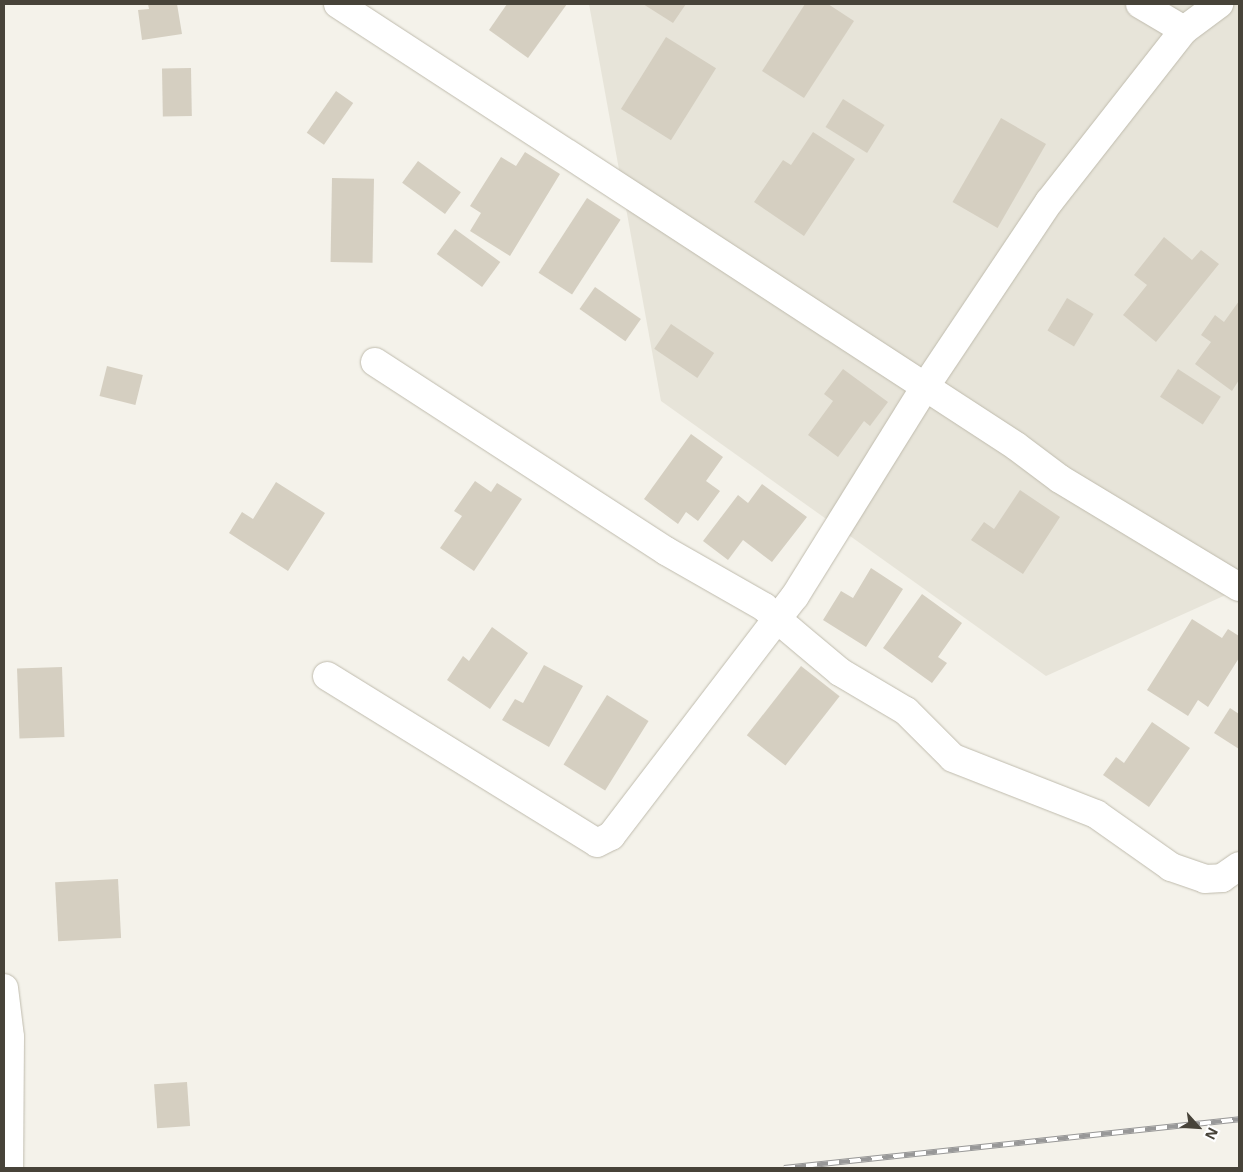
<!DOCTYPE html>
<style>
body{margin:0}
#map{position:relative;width:1243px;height:1172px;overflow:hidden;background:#f4f2ea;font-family:"Open Sans",sans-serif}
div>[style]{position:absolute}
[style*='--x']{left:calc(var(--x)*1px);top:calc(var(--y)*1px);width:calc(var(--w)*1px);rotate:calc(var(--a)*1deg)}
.residential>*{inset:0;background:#e7e4d9}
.building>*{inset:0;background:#d5cfc1;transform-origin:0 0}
.roads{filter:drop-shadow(0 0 1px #bfbbad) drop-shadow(0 0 1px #bfbbad)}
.minor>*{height:28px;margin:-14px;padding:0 14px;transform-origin:14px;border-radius:14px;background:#fff}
.rail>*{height:5.5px;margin-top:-2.75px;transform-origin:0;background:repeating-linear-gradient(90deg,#fff 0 11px,#989898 0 22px);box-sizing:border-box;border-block:1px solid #989898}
span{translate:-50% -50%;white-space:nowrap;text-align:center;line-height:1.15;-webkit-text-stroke:4px #fff;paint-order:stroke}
.frame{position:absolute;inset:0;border:5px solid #474339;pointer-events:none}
.north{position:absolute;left:1173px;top:1102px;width:50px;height:50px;-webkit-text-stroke:4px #fff;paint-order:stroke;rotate:116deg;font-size:14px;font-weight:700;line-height:20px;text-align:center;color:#474339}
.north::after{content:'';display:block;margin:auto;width:18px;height:22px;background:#474339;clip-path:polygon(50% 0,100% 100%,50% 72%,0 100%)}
</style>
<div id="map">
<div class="residential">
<i style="clip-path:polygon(589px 4px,1239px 4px,1239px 589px,1046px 676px,661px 401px)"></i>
</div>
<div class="building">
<i style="clip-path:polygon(148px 4px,177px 4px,182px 34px,142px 40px,138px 10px,149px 9px)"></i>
<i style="clip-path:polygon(507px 4px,567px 4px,528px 58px,489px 30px)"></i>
<i style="clip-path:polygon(643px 4px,686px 4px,673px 23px)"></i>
<i style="clip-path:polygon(805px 4px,828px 4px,854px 21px,804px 98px,762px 71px)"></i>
<i style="left:666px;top:37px;width:59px;height:85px;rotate:32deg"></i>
<i style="left:191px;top:68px;width:48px;height:29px;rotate:89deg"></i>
<i style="left:336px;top:91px;width:21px;height:51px;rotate:35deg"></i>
<i style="left:843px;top:99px;width:49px;height:33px;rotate:32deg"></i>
<i style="left:1001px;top:118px;width:52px;height:97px;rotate:30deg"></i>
<i style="clip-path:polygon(813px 132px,855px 159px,804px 236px,754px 202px,783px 160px,791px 165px)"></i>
<i style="clip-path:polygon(525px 152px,560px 174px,510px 256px,470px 231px,481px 213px,470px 206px,501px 157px,516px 166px)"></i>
<i style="left:418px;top:161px;width:53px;height:27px;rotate:36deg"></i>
<i style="left:332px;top:178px;width:42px;height:84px;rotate:1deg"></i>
<i style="left:587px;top:198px;width:40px;height:89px;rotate:33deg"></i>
<i style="left:455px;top:229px;width:56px;height:31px;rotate:36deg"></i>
<i style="clip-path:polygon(1164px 237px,1192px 260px,1201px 250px,1219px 264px,1156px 342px,1123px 315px,1147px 285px,1134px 275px)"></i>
<i style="left:595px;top:287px;width:56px;height:27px;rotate:35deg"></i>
<i style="left:1067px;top:298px;width:31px;height:38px;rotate:31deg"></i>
<i style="clip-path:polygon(1239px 301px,1239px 380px,1232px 391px,1195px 364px,1211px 342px,1201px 335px,1215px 315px,1224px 322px)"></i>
<i style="left:671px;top:324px;width:52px;height:30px;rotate:34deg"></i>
<i style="left:107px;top:366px;width:37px;height:31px;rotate:14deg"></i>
<i style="clip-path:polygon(843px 369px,888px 402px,870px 426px,864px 421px,838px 457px,808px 435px,833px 401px,824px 394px)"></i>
<i style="left:1178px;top:369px;width:51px;height:33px;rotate:33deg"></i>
<i style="clip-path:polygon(691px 434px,723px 457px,706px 481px,720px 491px,698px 521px,686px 512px,678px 524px,644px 499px)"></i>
<i style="clip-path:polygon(475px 481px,491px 492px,497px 483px,522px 499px,474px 571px,440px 548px,462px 516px,454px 511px)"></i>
<i style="clip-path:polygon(276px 482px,325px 513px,288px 571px,229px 533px,242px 512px,253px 519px)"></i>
<i style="clip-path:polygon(762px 484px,807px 517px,772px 562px,743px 540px,728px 560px,703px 541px,738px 495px,748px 503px)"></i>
<i style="clip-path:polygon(1020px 490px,1060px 517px,1023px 574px,971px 540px,984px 522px,994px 529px)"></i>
<i style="clip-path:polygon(871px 568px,903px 589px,866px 647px,823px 620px,841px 591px,853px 598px)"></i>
<i style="clip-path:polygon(922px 594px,962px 623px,938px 657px,947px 663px,932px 683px,883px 648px)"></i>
<i style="clip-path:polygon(1192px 619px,1222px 638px,1228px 629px,1239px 636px,1239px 658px,1208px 707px,1198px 700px,1188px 716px,1147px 690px)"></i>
<i style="clip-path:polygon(492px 627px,528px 653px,490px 709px,447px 680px,463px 656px,469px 661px)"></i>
<i style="clip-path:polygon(544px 665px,583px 686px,549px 747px,502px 720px,515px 699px,523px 703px)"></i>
<i style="left:801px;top:666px;width:49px;height:88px;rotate:38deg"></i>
<i style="left:62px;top:667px;width:70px;height:45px;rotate:88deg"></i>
<i style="left:607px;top:695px;width:49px;height:82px;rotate:32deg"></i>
<i style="clip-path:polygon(1230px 708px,1239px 714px,1239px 749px,1214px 733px)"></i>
<i style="clip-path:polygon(1152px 722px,1190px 748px,1149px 807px,1103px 775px,1116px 757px,1124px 763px)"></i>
<i style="left:118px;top:879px;width:59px;height:63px;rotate:87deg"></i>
<i style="left:187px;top:1082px;width:44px;height:33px;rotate:86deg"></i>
</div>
<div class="roads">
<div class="minor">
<i style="--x:338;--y:4;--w:809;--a:33.1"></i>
<i style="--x:1016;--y:446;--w:55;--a:36.9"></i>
<i style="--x:1060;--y:479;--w:209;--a:31.1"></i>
<i style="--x:1140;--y:4;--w:51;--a:30.6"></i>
<i style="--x:375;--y:362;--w:347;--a:33"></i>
<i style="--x:666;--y:551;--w:113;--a:29.7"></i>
<i style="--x:764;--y:607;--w:18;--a:43"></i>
<i style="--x:777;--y:619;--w:29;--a:-52"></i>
<i style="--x:795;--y:596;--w:246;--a:-58.1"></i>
<i style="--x:925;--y:387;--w:223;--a:-56.2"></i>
<i style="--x:1049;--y:202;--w:219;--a:-51.9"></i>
<i style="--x:1184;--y:30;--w:44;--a:-36.6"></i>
<i style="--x:327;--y:676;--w:317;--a:31.7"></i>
<i style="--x:597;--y:843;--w:16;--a:-27"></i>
<i style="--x:611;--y:836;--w:273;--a:-52.6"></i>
<i style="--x:777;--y:619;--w:82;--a:40.1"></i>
<i style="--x:840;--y:672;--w:77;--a:30.6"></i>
<i style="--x:906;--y:711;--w:66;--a:45"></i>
<i style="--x:953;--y:758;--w:154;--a:21.4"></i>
<i style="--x:1096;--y:814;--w:92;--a:35.2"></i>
<i style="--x:1171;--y:867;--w:36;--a:19"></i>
<i style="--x:1205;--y:879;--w:17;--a:-3"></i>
<i style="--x:1222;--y:878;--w:21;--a:-35"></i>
<i style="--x:4;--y:988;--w:49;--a:83"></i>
<i style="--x:10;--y:1037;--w:131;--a:90.4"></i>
</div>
</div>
<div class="rail">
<i style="--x:784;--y:1168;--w:458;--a:-6.1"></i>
</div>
<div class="frame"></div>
<div class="north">N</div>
</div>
